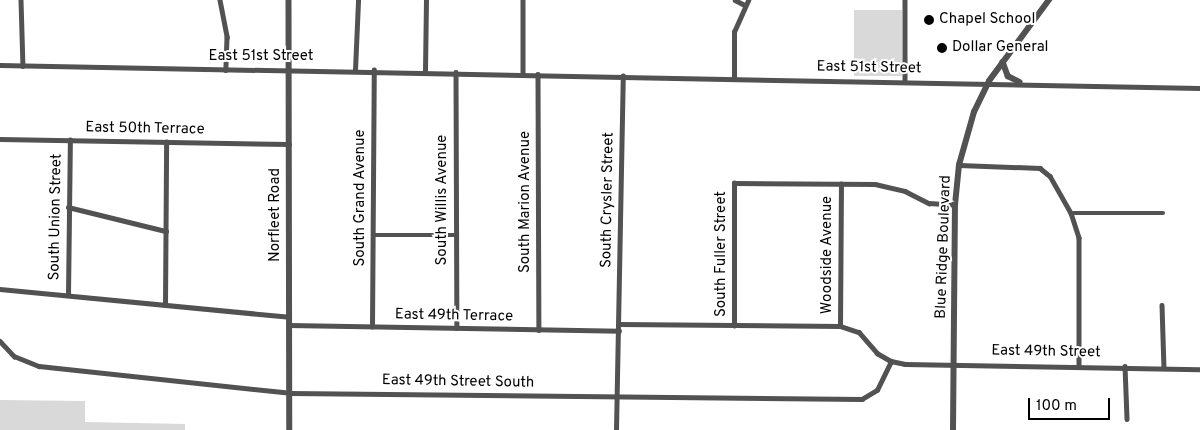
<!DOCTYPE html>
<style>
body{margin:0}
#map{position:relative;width:1200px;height:430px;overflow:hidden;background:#fff;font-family:Overpass,sans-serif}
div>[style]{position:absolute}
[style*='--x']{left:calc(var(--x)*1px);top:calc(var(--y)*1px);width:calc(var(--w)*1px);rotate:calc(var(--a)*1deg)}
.green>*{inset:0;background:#d9d9d9;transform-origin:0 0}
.minor>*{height:4.5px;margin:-2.25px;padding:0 2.25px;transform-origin:2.25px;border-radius:2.25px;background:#525252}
.tertiary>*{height:5.5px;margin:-2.75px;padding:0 2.75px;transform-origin:2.75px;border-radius:2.75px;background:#525252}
.dots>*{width:14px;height:14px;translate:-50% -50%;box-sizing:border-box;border:2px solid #fff;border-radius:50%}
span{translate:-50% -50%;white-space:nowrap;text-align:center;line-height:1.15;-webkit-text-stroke:4px #fff;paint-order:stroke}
.poi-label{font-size:15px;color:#000}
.left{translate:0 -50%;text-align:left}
.street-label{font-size:15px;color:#000}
.scale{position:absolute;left:1028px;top:398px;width:82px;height:22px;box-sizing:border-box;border:2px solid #000;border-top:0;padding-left:6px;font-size:15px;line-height:18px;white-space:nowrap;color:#000;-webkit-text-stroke:4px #fff;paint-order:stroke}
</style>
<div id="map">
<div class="green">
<i style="left:854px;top:10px;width:48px;height:66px"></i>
<i style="clip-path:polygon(0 400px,85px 401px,85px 422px,185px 424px,185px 430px,0 430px)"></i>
</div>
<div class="minor">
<i style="--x:21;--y:0;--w:66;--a:88.3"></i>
<i style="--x:220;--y:0;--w:38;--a:79"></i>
<i style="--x:227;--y:37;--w:33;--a:92"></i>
<i style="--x:523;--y:0;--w:74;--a:90"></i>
<i style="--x:735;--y:0;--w:11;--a:27"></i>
<i style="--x:905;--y:0;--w:81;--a:90"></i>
<i style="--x:0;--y:65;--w:1200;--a:1.1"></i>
<i style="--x:355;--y:70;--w:70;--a:-87.5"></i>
<i style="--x:425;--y:71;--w:71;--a:-89.2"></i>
<i style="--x:456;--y:72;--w:256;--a:89.8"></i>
<i style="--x:538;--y:74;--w:256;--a:89.8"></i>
<i style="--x:734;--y:78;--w:46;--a:-90"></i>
<i style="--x:734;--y:32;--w:35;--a:-66"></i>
<i style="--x:0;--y:139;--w:289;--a:1"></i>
<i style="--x:959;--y:165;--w:81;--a:2.1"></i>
<i style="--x:1040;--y:168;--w:13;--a:39"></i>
<i style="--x:1050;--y:176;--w:43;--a:60.4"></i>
<i style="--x:1071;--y:213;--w:92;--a:0"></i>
<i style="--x:68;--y:207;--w:101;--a:13.8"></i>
<i style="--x:1071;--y:213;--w:26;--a:72"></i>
<i style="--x:1079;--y:238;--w:127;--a:90"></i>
<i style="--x:373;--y:235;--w:82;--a:0"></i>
<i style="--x:0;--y:289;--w:290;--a:5.5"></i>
<i style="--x:68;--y:295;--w:155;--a:-89.3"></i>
<i style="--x:165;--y:305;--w:163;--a:-89.6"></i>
<i style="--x:1162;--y:305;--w:62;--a:88.2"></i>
<i style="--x:619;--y:324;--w:221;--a:0.5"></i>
<i style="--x:840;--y:326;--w:20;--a:18"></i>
<i style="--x:859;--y:332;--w:28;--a:49"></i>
<i style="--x:877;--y:353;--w:16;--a:30"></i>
<i style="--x:891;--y:361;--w:14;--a:12"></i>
<i style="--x:905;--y:364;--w:295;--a:1"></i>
<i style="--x:289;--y:325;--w:330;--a:1"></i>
<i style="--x:734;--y:326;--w:143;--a:-90"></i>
<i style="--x:734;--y:183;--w:141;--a:0.4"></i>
<i style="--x:875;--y:184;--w:31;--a:13"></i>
<i style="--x:905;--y:191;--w:27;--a:27"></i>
<i style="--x:929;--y:203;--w:26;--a:4"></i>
<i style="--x:840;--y:326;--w:142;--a:-89.6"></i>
<i style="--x:372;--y:327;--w:257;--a:-89.6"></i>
<i style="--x:0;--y:341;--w:21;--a:47"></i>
<i style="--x:14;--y:356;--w:27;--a:22"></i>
<i style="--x:39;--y:366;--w:252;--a:6.1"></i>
<i style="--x:290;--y:393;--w:572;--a:0.6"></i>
<i style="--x:862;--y:399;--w:17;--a:-31"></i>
<i style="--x:877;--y:390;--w:32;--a:-64"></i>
<i style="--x:1125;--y:366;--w:53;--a:87.8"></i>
<i style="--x:616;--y:430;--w:354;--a:-88.9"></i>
</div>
<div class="tertiary">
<i style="--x:289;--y:0;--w:430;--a:89.9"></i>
<i style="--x:1003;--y:62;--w:15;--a:70"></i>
<i style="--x:1008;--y:76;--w:13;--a:27"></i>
<i style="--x:953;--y:430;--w:225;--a:-89.5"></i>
<i style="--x:955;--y:205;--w:40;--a:-84.3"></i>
<i style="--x:959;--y:165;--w:55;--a:-74.2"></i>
<i style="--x:974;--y:112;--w:34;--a:-64"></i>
<i style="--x:989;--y:81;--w:101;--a:-53.5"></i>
</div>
<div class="dots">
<i style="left:929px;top:20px;background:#000"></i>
<i style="left:942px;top:48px;background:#000"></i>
</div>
<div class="poi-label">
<span class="left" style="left:939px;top:20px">Chapel School</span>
<span class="left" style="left:952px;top:48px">Dollar General</span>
</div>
<div class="street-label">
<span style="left:261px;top:57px">East 51st Street</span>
<span style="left:869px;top:68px;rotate:1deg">East 51st Street</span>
<span style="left:145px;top:129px;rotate:1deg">East 50th Terrace</span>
<span style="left:361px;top:198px;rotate:-90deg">South Grand Avenue</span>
<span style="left:443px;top:200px;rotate:-90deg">South Willis Avenue</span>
<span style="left:608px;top:200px;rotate:-89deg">South Crysler Street</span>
<span style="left:526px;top:202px;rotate:-90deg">South Marion Avenue</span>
<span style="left:276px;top:215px;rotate:-90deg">Norfleet Road</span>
<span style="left:56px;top:217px;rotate:-89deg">South Union Street</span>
<span style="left:944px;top:247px;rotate:-88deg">Blue Ridge Boulevard</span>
<span style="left:722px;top:254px;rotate:-90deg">South Fuller Street</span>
<span style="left:828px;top:255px;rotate:-90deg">Woodside Avenue</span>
<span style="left:454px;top:316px;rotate:1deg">East 49th Terrace</span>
<span style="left:1046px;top:352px;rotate:1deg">East 49th Street</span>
<span style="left:458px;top:382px;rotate:1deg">East 49th Street South</span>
</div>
<div class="scale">100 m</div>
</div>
